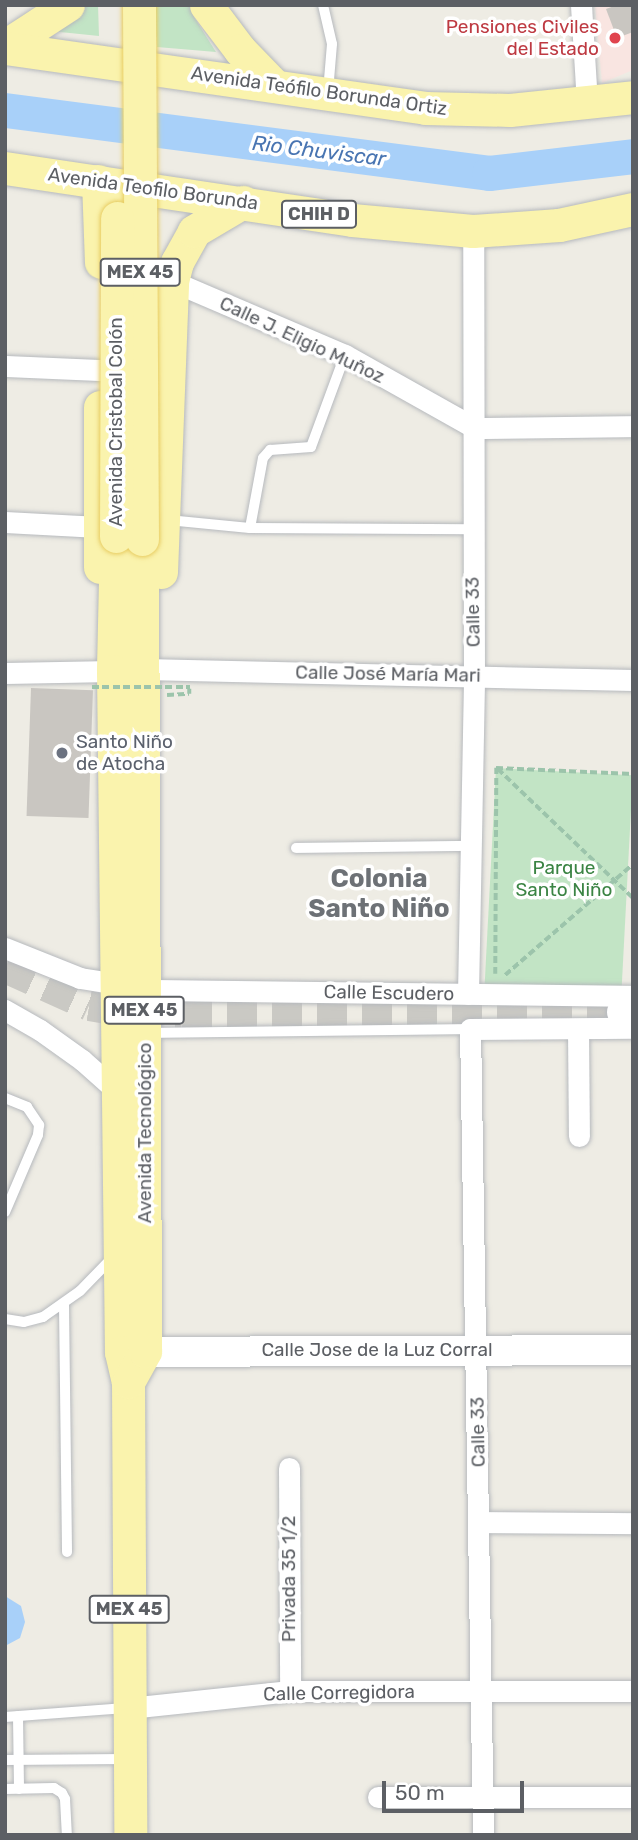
<!DOCTYPE html>
<meta charset="utf-8">
<style>
body{margin:0}
#map{position:relative;width:638px;height:1840px;overflow:hidden;background:#eeece4;font-family:Rubik,sans-serif}
div>[style]{position:absolute}
[style*='--x']{left:calc(var(--x)*1px);top:calc(var(--y)*1px);width:calc(var(--w)*1px);rotate:calc(var(--a)*1deg)}
.medical>*{inset:0;background:#f9e5e1}
.green>*{inset:0;background:#c2e4c5;transform-origin:0 0}
.water>*{inset:0;background:#a8d0f9}
.river>*{height:35px;margin:-17.5px;padding:0 17.5px;transform-origin:17.5px;border-radius:17.5px;background:#a8d0f9}
.building>*{inset:0;background:#c9c6c1;transform-origin:0 0}
.secondary-tunnel>*{height:30px;margin-top:-15px;transform-origin:0;background:repeating-linear-gradient(90deg,#cac9c4 0 30px,transparent 0 45px)}
.path>*{height:3.5px;margin-top:-1.75px;transform-origin:0;background:repeating-linear-gradient(90deg,#9cc4ab 0 7px,transparent 0 10.5px)}
.roads{filter:drop-shadow(0 0 2px #b6b9bd) drop-shadow(0 0 2px #b6b9bd)}
.lane>*{height:10px;margin:-5px;padding:0 5px;transform-origin:5px;border-radius:5px;background:#fff}
.street>*{height:21px;margin:-10.5px;padding:0 10.5px;transform-origin:10.5px;border-radius:10.5px;background:#fff}
.secondary>*{height:30px;margin:-15px;padding:0 15px;transform-origin:15px;border-radius:15px;background:#fff}
.primary>*{height:33px;margin:-16.5px;padding:0 16.5px;transform-origin:16.5px;border-radius:16.5px;background:#faf3ad}
.path-bridge>*{height:3.5px;margin-top:-1.75px;transform-origin:0;background:repeating-linear-gradient(90deg,#9cc4ab 0 7px,transparent 0 10.5px)}
.bridges{filter:drop-shadow(0 0 2px #e8cd63) drop-shadow(0 0 2px #e8cd63)}
.primary-bridge>*{height:33px;margin:-16.5px;padding:0 16.5px;transform-origin:16.5px;border-radius:16.5px;background:#faf3ad}
.dots>*{width:19px;height:19px;translate:-50% -50%;box-sizing:border-box;border:4px solid #fff;border-radius:50%}
span{translate:-50% -50%;white-space:nowrap;text-align:center;line-height:1.15;-webkit-text-stroke:7px #fff;paint-order:stroke}
.shield-label span{padding:2px 5px;background:#fff;border:2px solid;border-radius:5px;-webkit-text-stroke-width:0}
.shield-label{font-size:18px;color:#5c5f64;font-weight:700}
.health-label{font-size:19px;color:#be3a42}
.right{translate:-100% -50%;text-align:right}
.street-label{font-size:19px;color:#5c5f64}
.worship-label{font-size:19px;color:#5b616d}
.left{translate:0 -50%;text-align:left}
.park-label{font-size:19px;color:#3b8444}
.water-label{font-size:21px;color:#4975b2;font-style:italic}
.district-label{font-size:26px;color:#6d7176;font-weight:700}
.frame{position:absolute;inset:0;border:7px solid #5c5f64;pointer-events:none}
.scale{position:absolute;left:382px;top:1781px;width:142px;height:32px;box-sizing:border-box;border:4px solid #5c5f64;border-top:0;padding-left:9px;font-size:21px;line-height:24px;white-space:nowrap;color:#5c5f64;-webkit-text-stroke:5px #fff;paint-order:stroke}
</style>
<div id="map">
<div class="medical">
<i style="clip-path:polygon(595px 5px,633px 5px,633px 70px,602px 83px)"></i>
</div>
<div class="green">
<i style="clip-path:polygon(77px 5px,98px 5px,99px 36px,21px 28px)"></i>
<i style="clip-path:polygon(154px 5px,192px 5px,194px 17px,216px 52px,157px 47px)"></i>
<i style="left:496px;top:768px;width:137px;height:216px;rotate:3deg"></i>
</div>
<div class="water">
<i style="clip-path:polygon(5px 1596px,21px 1606px,25px 1622px,20px 1638px,5px 1646px)"></i>
</div>
<div class="river">
<i style="--x:5;--y:110;--w:488;--a:7.4"></i>
<i style="--x:489;--y:173;--w:145;--a:-6.7"></i>
</div>
<div class="building">
<i style="clip-path:polygon(617px 5px,633px 5px,633px 32px,617px 38px,606px 9px)"></i>
<i style="left:31px;top:688px;width:62px;height:128px;rotate:2deg"></i>
</div>
<div class="secondary-tunnel">
<i style="--x:5;--y:968;--w:92;--a:24.3"></i>
<i style="--x:89;--y:1006;--w:43;--a:9.5"></i>
<i style="--x:131;--y:1013;--w:51;--a:3.4"></i>
<i style="--x:182;--y:1016;--w:440;--a:-0.5"></i>
</div>
<div class="path">
<i style="--x:167;--y:695;--w:22;--a:-3"></i>
<i style="--x:189;--y:694;--w:5;--a:-90"></i>
<i style="--x:498;--y:769;--w:187;--a:43.7"></i>
<i style="--x:495;--y:974;--w:206;--a:-89.7"></i>
<i style="--x:496;--y:768;--w:137;--a:2.5"></i>
<i style="--x:505;--y:975;--w:169;--a:-40.9"></i>
</div>
<div class="roads">
<div class="lane">
<i style="--x:323;--y:5;--w:40;--a:77"></i>
<i style="--x:332;--y:44;--w:48;--a:94.8"></i>
<i style="--x:168;--y:520;--w:82;--a:5.6"></i>
<i style="--x:250;--y:528;--w:222;--a:0.3"></i>
<i style="--x:250;--y:528;--w:71;--a:-79.5"></i>
<i style="--x:263;--y:458;--w:11;--a:-49"></i>
<i style="--x:270;--y:450;--w:41;--a:-4.2"></i>
<i style="--x:311;--y:447;--w:98;--a:-69.7"></i>
<i style="--x:296;--y:848;--w:176;--a:-0.7"></i>
<i style="--x:147;--y:1033;--w:323;--a:-0.7"></i>
<i style="--x:5;--y:1098;--w:24;--a:22"></i>
<i style="--x:27;--y:1107;--w:22;--a:56"></i>
<i style="--x:39;--y:1125;--w:10;--a:96"></i>
<i style="--x:38;--y:1135;--w:84;--a:113.2"></i>
<i style="--x:64;--y:1305;--w:247;--a:89.3"></i>
<i style="--x:5;--y:1319;--w:19;--a:9"></i>
<i style="--x:24;--y:1322;--w:20;--a:-15"></i>
<i style="--x:43;--y:1317;--w:45;--a:-35.1"></i>
<i style="--x:80;--y:1291;--w:46;--a:-45.9"></i>
<i style="--x:18;--y:1716;--w:73;--a:89.2"></i>
<i style="--x:5;--y:1717;--w:121;--a:-4.3"></i>
<i style="--x:5;--y:1760;--w:120;--a:-0.5"></i>
<i style="--x:5;--y:1789;--w:49;--a:-1.2"></i>
<i style="--x:54;--y:1788;--w:9;--a:32"></i>
<i style="--x:62;--y:1793;--w:7;--a:63"></i>
<i style="--x:65;--y:1799;--w:36;--a:87"></i>
</div>
<div class="street">
<i style="--x:581;--y:5;--w:99;--a:86.5"></i>
<i style="--x:172;--y:281;--w:188;--a:23.2"></i>
<i style="--x:345;--y:355;--w:149;--a:29.3"></i>
<i style="--x:475;--y:428;--w:158;--a:-0.7"></i>
<i style="--x:5;--y:366;--w:95;--a:2.4"></i>
<i style="--x:5;--y:522;--w:94;--a:3"></i>
<i style="--x:144;--y:669;--w:489;--a:1.3"></i>
<i style="--x:5;--y:673;--w:108;--a:-1.1"></i>
<i style="--x:5;--y:948;--w:81;--a:21.8"></i>
<i style="--x:80;--y:978;--w:39;--a:9"></i>
<i style="--x:144;--y:990;--w:489;--a:0.7"></i>
<i style="--x:468;--y:994;--w:318;--a:-88.9"></i>
<i style="--x:474;--y:676;--w:445;--a:-90.1"></i>
<i style="--x:5;--y:1010;--w:40;--a:29.7"></i>
<i style="--x:40;--y:1030;--w:52;--a:35.5"></i>
<i style="--x:82;--y:1060;--w:50;--a:41.7"></i>
<i style="--x:578;--y:1029;--w:107;--a:89.5"></i>
<i style="--x:289;--y:1468;--w:223;--a:89.7"></i>
<i style="--x:480;--y:1522;--w:153;--a:0.4"></i>
<i style="--x:129;--y:1708;--w:162;--a:-6"></i>
<i style="--x:290;--y:1691;--w:343;--a:0"></i>
<i style="--x:378;--y:1797;--w:255;--a:0"></i>
<i style="--x:483;--y:1835;--w:806;--a:-90.92"></i>
<i style="--x:470;--y:1029;--w:163;--a:-0.4"></i>
</div>
<div class="secondary">
<i style="--x:622;--y:1012;--w:11;--a:0"></i>
<i style="--x:122;--y:1352;--w:511;--a:-0.22"></i>
</div>
<div class="primary">
<i style="--x:206;--y:5;--w:56;--a:52.9"></i>
<i style="--x:240;--y:50;--w:49;--a:45.8"></i>
<i style="--x:5;--y:46;--w:75;--a:-33.1"></i>
<i style="--x:5;--y:48;--w:424;--a:8.1"></i>
<i style="--x:425;--y:108;--w:85;--a:1.3"></i>
<i style="--x:510;--y:110;--w:124;--a:-6"></i>
<i style="--x:5;--y:168;--w:351;--a:8.5"></i>
<i style="--x:352;--y:220;--w:121;--a:5.2"></i>
<i style="--x:473;--y:231;--w:86;--a:-4"></i>
<i style="--x:559;--y:225;--w:76;--a:-12.2"></i>
<i style="--x:98;--y:181;--w:81;--a:87.9"></i>
<i style="--x:116;--y:536;--w:135;--a:91.3"></i>
<i style="--x:113;--y:671;--w:681;--a:89.33"></i>
<i style="--x:121;--y:1352;--w:31;--a:77"></i>
<i style="--x:128;--y:1382;--w:453;--a:89.7"></i>
<i style="--x:100;--y:567;--w:160;--a:-90"></i>
<i style="--x:161;--y:572;--w:291;--a:-87.8"></i>
<i style="--x:172;--y:281;--w:20;--a:-75"></i>
<i style="--x:177;--y:262;--w:35;--a:-61"></i>
<i style="--x:194;--y:231;--w:57;--a:-30.6"></i>
<i style="--x:128;--y:1382;--w:35;--a:-61"></i>
<i style="--x:145;--y:1351;--w:812;--a:-90.21"></i>
</div>
</div>
<div class="path-bridge">
<i style="--x:92;--y:687;--w:98;--a:0"></i>
</div>
<div class="bridges">
<div class="primary-bridge">
<i style="--x:139;--y:5;--w:534;--a:89.68"></i>
<i style="--x:116;--y:536;--w:318;--a:-89.8"></i>
</div>
</div>
<div class="dots">
<i style="left:615px;top:38px;background:#e0444e"></i>
<i style="left:62px;top:753px;background:#6b7280"></i>
</div>
<div class="shield-label">
<span style="left:319px;top:214px">CHIH D</span>
<span style="left:140px;top:272px">MEX 45</span>
<span style="left:144px;top:1010px">MEX 45</span>
<span style="left:129px;top:1609px">MEX 45</span>
</div>
<div class="health-label">
<span class="right" style="left:599px;top:38px">Pensiones Civiles<br>del Estado</span>
</div>
<div class="street-label">
<span style="left:319px;top:91px;rotate:8deg">Avenida Teófilo Borunda Ortiz</span>
<span style="left:153px;top:189px;rotate:8deg">Avenida Teofilo Borunda</span>
<span style="left:302px;top:340px;rotate:25deg">Calle J. Eligio Muñoz</span>
<span style="left:116px;top:422px;rotate:-90deg">Avenida Cristobal Colón</span>
<span style="left:473px;top:612px;rotate:-91deg">Calle 33</span>
<span style="left:388px;top:674px;rotate:1deg">Calle José María Mari</span>
<span style="left:389px;top:993px;rotate:1deg">Calle Escudero</span>
<span style="left:145px;top:1133px;rotate:-90deg">Avenida Tecnológico</span>
<span style="left:377px;top:1350px">Calle Jose de la Luz Corral</span>
<span style="left:478px;top:1432px;rotate:-91deg">Calle 33</span>
<span style="left:289px;top:1579px;rotate:-90deg">Privada 35 1/2</span>
<span style="left:339px;top:1693px;rotate:-1deg">Calle Corregidora</span>
</div>
<div class="worship-label">
<span class="left" style="left:76px;top:753px">Santo Niño<br>de Atocha</span>
</div>
<div class="park-label">
<span style="left:564px;top:879px">Parque<br>Santo Niño</span>
</div>
<div class="water-label">
<span style="left:319px;top:151px;rotate:7deg">Rio Chuviscar</span>
</div>
<div class="district-label">
<span style="left:379px;top:894px">Colonia<br>Santo Niño</span>
</div>
<div class="frame"></div>
<div class="scale">50 m</div>
</div>
